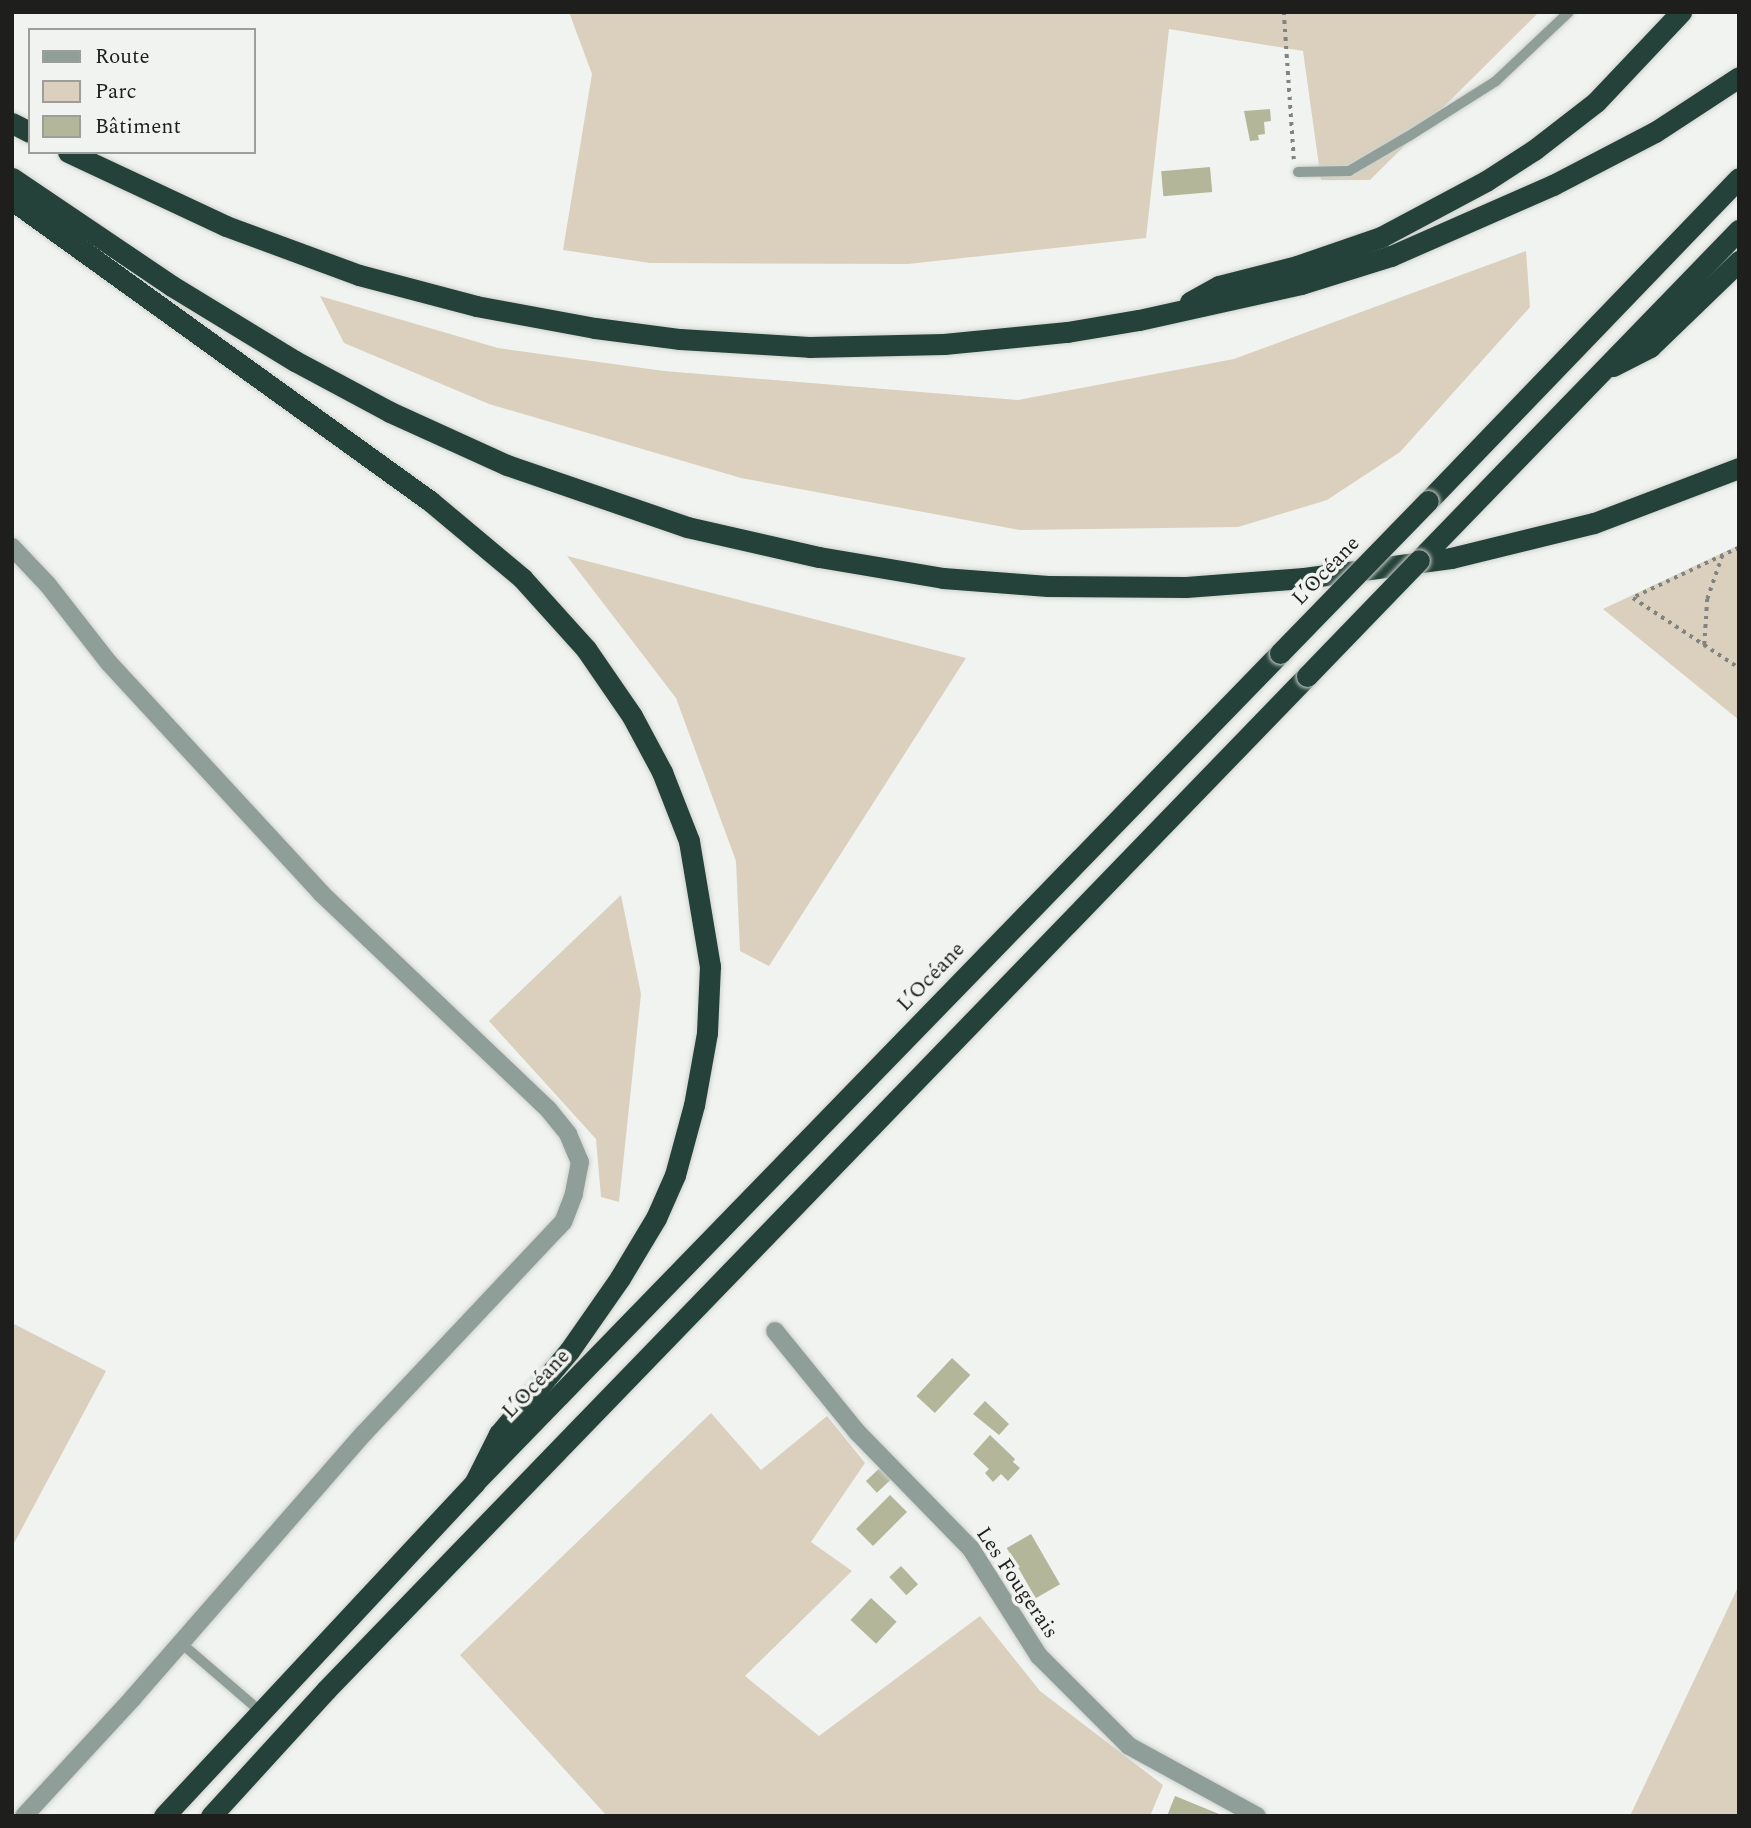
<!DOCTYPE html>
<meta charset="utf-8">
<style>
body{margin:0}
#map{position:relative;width:1751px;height:1828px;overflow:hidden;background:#f0f3ef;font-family:Spectral,serif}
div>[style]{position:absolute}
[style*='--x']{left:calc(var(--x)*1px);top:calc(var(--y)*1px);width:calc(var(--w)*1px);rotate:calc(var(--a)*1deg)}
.green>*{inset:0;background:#dad0bd}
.building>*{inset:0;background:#b3b699;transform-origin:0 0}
.path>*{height:3.5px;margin-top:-1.75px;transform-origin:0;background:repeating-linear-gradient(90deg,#818380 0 3.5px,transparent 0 8.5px)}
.roads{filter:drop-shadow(0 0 2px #ced1cd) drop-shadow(0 0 2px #ced1cd)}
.lane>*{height:10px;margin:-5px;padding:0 5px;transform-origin:5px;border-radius:5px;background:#909e99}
.street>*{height:18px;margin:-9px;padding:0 9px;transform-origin:9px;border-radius:9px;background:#909e99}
.highway>*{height:21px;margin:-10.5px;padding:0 10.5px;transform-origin:10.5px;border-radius:10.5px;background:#244239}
.bridges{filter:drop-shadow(0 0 2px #ced1cd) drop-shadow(0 0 2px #ced1cd)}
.highway-bridge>*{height:21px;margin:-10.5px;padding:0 10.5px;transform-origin:10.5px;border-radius:10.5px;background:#244239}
span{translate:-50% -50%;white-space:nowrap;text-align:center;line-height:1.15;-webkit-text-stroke:7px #f0f3ef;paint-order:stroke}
.street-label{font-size:21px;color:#1e1f1d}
.frame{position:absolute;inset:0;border:14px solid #1e1f1d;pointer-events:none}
.legend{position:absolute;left:28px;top:28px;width:228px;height:126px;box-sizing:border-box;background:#f0f3ef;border:2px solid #9c9e9b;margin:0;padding:9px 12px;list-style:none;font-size:21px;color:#1e1f1d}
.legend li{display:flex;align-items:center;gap:14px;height:35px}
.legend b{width:35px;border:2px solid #9c9e9b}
</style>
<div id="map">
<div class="green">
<i style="clip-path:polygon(569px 12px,1539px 12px,1370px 180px,1321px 180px,1303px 51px,1169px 29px,1146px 238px,908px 264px,650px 263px,563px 250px,592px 74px)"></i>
<i style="clip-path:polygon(1526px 251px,1530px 307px,1400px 452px,1327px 500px,1238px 527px,1020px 530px,741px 478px,489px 404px,344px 343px,320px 296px,498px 348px,664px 371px,1018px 400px,1234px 359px)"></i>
<i style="clip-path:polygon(1739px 545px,1739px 720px,1603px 609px)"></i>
<i style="clip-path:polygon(567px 556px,966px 658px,769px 966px,740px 951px,736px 861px,676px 698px)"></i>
<i style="clip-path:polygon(621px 895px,641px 994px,619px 1202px,601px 1197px,596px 1139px,489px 1021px)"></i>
<i style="clip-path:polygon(12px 1323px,106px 1371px,12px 1547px)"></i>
<i style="clip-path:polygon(711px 1413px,761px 1470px,827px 1416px,865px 1463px,811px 1542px,852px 1571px,745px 1676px,819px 1736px,980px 1616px,1040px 1691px,1163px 1785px,1150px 1816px,607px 1816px,460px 1655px)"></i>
<i style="clip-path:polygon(1739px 1585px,1739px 1816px,1630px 1816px)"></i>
</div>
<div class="building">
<i style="clip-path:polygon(1270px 109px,1271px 121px,1264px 122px,1265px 134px,1258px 135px,1259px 140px,1250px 141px,1244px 111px)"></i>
<i style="left:1210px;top:167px;width:25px;height:49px;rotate:85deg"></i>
<i style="left:952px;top:1358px;width:25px;height:52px;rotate:43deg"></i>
<i style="clip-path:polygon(985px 1401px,1009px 1424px,999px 1435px,973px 1414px)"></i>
<i style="clip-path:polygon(990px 1435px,1015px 1459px,1013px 1462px,1020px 1468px,1008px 1481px,1001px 1474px,993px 1482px,985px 1473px,989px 1469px,973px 1454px)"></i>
<i style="left:882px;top:1466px;width:16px;height:22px;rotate:47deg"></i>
<i style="left:890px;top:1495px;width:24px;height:48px;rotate:45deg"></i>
<i style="left:1031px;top:1534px;width:58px;height:28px;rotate:60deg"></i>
<i style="left:901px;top:1566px;width:25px;height:16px;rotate:47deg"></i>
<i style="left:871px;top:1598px;width:35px;height:30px;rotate:43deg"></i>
<i style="clip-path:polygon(1175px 1796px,1224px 1816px,1167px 1816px)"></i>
</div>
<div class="path">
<i style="--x:1284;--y:12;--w:148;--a:86.1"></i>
<i style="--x:1739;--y:548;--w:117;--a:154.7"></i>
<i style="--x:1633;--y:598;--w:127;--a:33.4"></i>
<i style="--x:1704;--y:645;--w:46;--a:-86.3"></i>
<i style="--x:1707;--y:599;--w:46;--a:-70.8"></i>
</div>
<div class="roads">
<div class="lane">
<i style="--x:1298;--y:172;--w:51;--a:-1.1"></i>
<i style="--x:1349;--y:171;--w:69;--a:-30.3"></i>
<i style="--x:1409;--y:136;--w:103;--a:-32.3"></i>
<i style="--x:1496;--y:81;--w:100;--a:-43.4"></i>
<i style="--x:181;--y:1643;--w:103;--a:40.7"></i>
</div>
<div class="street">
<i style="--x:12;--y:547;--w:52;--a:46.5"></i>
<i style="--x:48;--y:585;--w:99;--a:52"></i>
<i style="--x:109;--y:663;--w:313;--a:47.3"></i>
<i style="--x:321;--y:893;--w:313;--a:43.6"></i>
<i style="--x:548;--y:1109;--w:32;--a:51"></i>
<i style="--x:568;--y:1134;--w:30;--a:67"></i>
<i style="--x:580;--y:1162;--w:33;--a:101"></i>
<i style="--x:574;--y:1194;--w:30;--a:111"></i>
<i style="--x:563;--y:1222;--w:290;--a:133.3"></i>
<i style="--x:364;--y:1433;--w:352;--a:131.1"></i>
<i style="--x:133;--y:1698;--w:161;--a:132.7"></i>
<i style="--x:775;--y:1331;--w:130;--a:50.9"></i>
<i style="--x:857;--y:1432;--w:163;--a:45.7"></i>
<i style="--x:971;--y:1549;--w:127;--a:57.6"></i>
<i style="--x:1039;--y:1656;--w:127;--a:45"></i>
<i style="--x:1129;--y:1746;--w:146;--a:28.7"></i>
</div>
<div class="highway">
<i style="--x:12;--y:123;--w:20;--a:27"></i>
<i style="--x:68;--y:152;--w:174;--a:25.1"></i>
<i style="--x:226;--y:226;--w:142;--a:20.2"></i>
<i style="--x:359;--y:275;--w:121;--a:14.8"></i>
<i style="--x:476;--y:306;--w:121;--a:10.5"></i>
<i style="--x:595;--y:328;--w:86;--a:7.4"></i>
<i style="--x:680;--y:339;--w:129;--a:3.5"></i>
<i style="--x:809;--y:347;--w:135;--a:-1.3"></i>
<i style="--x:944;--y:344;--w:124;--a:-5.6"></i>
<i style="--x:1067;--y:332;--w:73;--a:-9.5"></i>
<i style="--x:1139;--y:320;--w:166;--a:-12.5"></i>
<i style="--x:1301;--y:284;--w:94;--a:-17.3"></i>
<i style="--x:1391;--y:256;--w:177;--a:-23.7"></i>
<i style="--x:1553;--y:185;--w:115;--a:-27.5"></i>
<i style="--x:1655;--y:132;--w:100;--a:-33.2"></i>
<i style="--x:12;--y:178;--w:193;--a:34"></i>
<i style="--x:172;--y:286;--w:144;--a:31.4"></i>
<i style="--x:295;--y:361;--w:108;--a:28.2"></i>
<i style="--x:390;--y:412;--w:128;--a:24.4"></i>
<i style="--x:507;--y:465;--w:190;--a:19"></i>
<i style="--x:687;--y:527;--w:135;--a:12.8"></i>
<i style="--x:819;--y:557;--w:126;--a:9.6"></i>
<i style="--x:943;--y:578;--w:105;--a:4.4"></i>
<i style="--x:1048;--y:586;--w:138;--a:0.4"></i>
<i style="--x:1186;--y:587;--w:118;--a:-4.4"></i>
<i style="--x:1304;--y:578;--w:148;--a:-7.7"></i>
<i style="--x:1451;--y:558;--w:147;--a:-13.8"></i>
<i style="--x:1594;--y:523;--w:155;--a:-20.8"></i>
<i style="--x:12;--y:200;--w:515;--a:35.76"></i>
<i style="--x:430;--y:501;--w:120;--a:39.9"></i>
<i style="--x:522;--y:578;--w:96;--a:48"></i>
<i style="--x:586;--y:649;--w:81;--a:55.5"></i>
<i style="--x:632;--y:716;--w:64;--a:61.8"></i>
<i style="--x:662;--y:772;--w:74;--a:68.6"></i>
<i style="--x:689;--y:841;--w:127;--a:80.5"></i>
<i style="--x:710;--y:966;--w:67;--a:92.6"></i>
<i style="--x:707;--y:1033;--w:73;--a:100.2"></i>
<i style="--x:694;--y:1105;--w:73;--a:105.2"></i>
<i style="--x:675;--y:1175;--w:47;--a:113.8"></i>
<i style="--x:656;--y:1218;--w:70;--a:121"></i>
<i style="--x:620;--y:1278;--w:89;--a:124.9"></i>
<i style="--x:569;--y:1351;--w:109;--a:130.1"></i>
<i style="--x:499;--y:1434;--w:54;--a:116.6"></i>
<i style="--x:1190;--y:302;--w:33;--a:-29"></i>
<i style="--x:1219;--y:286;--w:81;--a:-14.4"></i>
<i style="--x:1297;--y:266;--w:89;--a:-19"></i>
<i style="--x:1381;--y:237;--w:119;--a:-28.1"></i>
<i style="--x:1486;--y:181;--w:57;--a:-32.9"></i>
<i style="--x:1534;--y:150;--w:78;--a:-37.7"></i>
<i style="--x:1596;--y:102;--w:124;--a:-46.6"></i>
<i style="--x:1613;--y:366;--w:42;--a:-27.2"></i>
<i style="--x:1650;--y:347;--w:124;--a:-44"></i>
<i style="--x:1428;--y:501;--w:448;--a:-46.1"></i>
<i style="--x:1419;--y:560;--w:460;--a:-45.9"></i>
<i style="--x:164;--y:1816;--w:456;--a:-47"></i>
<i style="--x:475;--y:1482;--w:1156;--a:-45.84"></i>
<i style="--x:211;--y:1816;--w:171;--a:-47.6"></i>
<i style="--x:326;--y:1690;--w:1411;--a:-45.95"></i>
</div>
</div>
<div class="bridges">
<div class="highway-bridge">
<i style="--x:1280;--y:653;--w:212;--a:-45.8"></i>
<i style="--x:1307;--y:676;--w:161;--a:-46"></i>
</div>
</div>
<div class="street-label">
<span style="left:1326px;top:571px;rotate:-46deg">L’Océane</span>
<span style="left:931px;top:977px;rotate:-46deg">L’Océane</span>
<span style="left:536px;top:1384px;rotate:-46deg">L’Océane</span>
<span style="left:1017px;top:1583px;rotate:56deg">Les Fougerais</span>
</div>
<div class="frame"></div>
<ul class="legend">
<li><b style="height:9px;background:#909e99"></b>Route</li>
<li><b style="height:19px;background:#dad0bd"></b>Parc</li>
<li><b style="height:19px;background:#b3b699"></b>Bâtiment</li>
</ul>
</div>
